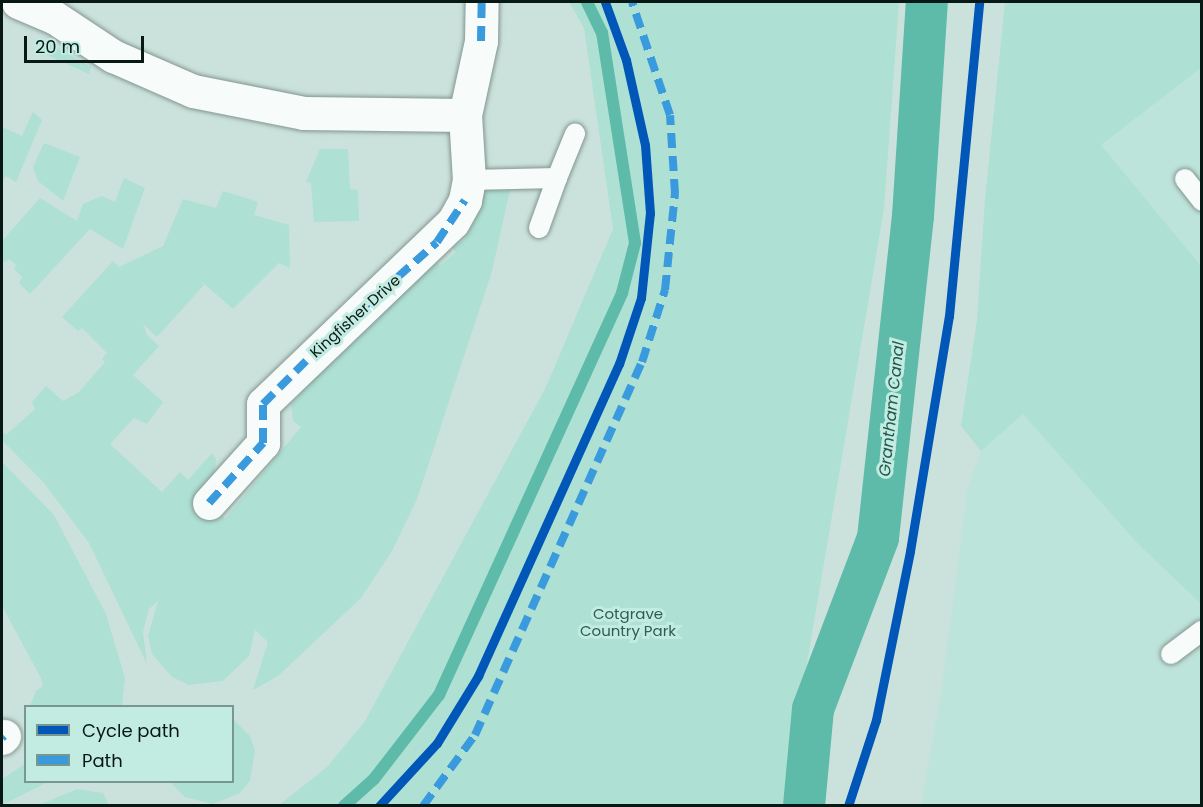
<!DOCTYPE html>
<style>
body{margin:0}
#map{position:relative;width:1203px;height:807px;overflow:hidden;background:#cbe2dc;font-family:Poppins,sans-serif}
div>[style]{position:absolute}
[style*='--x']{left:calc(var(--x)*1px);top:calc(var(--y)*1px);width:calc(var(--w)*1px);rotate:calc(var(--a)*1deg)}
.built>*{inset:0;background:#bde4da}
.green>*{inset:0;background:#aee0d4}
.stream>*{height:12px;margin:-6px;padding:0 6px;transform-origin:6px;border-radius:6px;background:#5ebaa9}
.canal>*{height:42px;margin:-21px;padding:0 21px;transform-origin:21px;border-radius:21px;background:#5ebaa9}
.roads{filter:drop-shadow(0 0 2px #849691) drop-shadow(0 0 2px #849691)}
.service>*{height:20px;margin:-10px;padding:0 10px;transform-origin:10px;border-radius:10px;background:#f7fbfa}
.minor>*{height:33px;margin:-16.5px;padding:0 16.5px;transform-origin:16.5px;border-radius:16.5px;background:#f7fbfa}
.quiet>*{height:8px;margin-top:-4px;transform-origin:0;background:repeating-linear-gradient(90deg,#3a9ade 0 15px,transparent 0 23px)}
.cycleway>*{height:9px;margin:-4.5px;padding:0 4.5px;transform-origin:4.5px;border-radius:4.5px;background:#0057b8}
span{translate:-50% -50%;white-space:nowrap;text-align:center;line-height:1.15;-webkit-text-stroke:6px #c2ebe1;paint-order:stroke}
.street-label{font-size:15px;color:#081814}
.park-label{font-size:15px;color:#2d5e53}
.water-label{font-size:16px;color:#25564c;font-style:italic}
.frame{position:absolute;inset:0;border:3px solid #081814;pointer-events:none}
.legend{position:absolute;left:24px;top:705px;width:210px;height:78px;box-sizing:border-box;background:#c2ebe1;border:2px solid #78978f;margin:0;padding:8px 10px;list-style:none;font-size:18px;color:#081814}
.legend li{display:flex;align-items:center;gap:12px;height:30px}
.legend b{width:30px;border:2px solid #78978f}
.scale{position:absolute;left:24px;top:36px;width:120px;height:27px;box-sizing:border-box;border:3px solid #081814;border-top:0;padding-left:8px;font-size:18px;line-height:21px;white-space:nowrap;color:#081814;-webkit-text-stroke:4px #c2ebe1;paint-order:stroke}
</style>
<div id="map">
<div class="built">
<i style="clip-path:polygon(1201px 68px,1201px 266px,1101px 145px)"></i>
<i style="clip-path:polygon(1023px 414px,1138px 544px,1201px 604px,1201px 805px,921px 806px,942px 686px,967px 491px,981px 451px)"></i>
</div>
<div class="green">
<i style="clip-path:polygon(569px 2px,899px 2px,884px 209px,783px 805px,279px 805px,327px 767px,365px 721px,546px 387px,613px 229px,584px 28px)"></i>
<i style="clip-path:polygon(1005px 2px,1201px 2px,1201px 68px,1101px 145px,1201px 266px,1201px 604px,1138px 544px,1023px 414px,981px 451px,961px 426px,977px 320px,985px 199px)"></i>
<i style="clip-path:polygon(43px 40px,91px 67px,89px 74px,38px 51px)"></i>
<i style="clip-path:polygon(33px 112px,42px 120px,16px 182px,6px 176px,2px 181px,2px 127px,22px 136px)"></i>
<i style="clip-path:polygon(44px 143px,80px 157px,63px 201px,38px 181px,33px 167px)"></i>
<i style="clip-path:polygon(320px 149px,348px 149px,350px 189px,358px 190px,359px 221px,314px 222px,311px 183px,306px 182px)"></i>
<i style="clip-path:polygon(124px 178px,145px 188px,123px 249px,90px 229px,30px 294px,19px 283px,22px 277px,14px 269px,16px 265px,9px 259px,5px 262px,2px 259px,2px 241px,40px 198px,77px 221px,83px 204px,102px 196px,115px 202px)"></i>
<i style="clip-path:polygon(486px 190px,510px 190px,492px 271px,417px 499px,392px 551px,361px 598px,278px 676px,253px 690px,268px 642px,255px 630px,249px 656px,223px 681px,189px 685px,172px 677px,152px 654px,148px 636px,158px 601px,149px 609px,143px 632px,147px 664px,89px 543px,44px 483px,2px 440px,2px 432px,6px 435px,35px 409px,32px 402px,46px 386px,63px 401px,79px 392px,105px 362px,102px 359px,107px 353px,82px 328px,78px 331px,62px 317px,113px 261px,119px 267px,163px 246px,183px 199px,216px 208px,223px 191px,258px 202px,254px 215px,289px 225px,290px 268px,279px 263px,233px 309px,202px 282px,204px 285px,157px 337px,143px 324px,147px 335px,159px 346px,133px 375px,163px 402px,147px 424px,134px 418px,110px 444px,162px 492px,180px 472px,188px 480px,212px 453px,216px 459px,214px 476px,200px 495px,225px 519px,301px 427px,293px 421px,291px 405px,350px 337px,435px 259px,440px 266px,456px 252px,452px 247px,463px 241px,475px 220px)"></i>
<i style="clip-path:polygon(2px 462px,54px 515px,106px 614px,125px 678px,122px 706px,30px 706px,36px 691px,43px 686px,41px 678px,2px 606px)"></i>
<i style="clip-path:polygon(233px 719px,250px 736px,255px 751px,250px 781px,240px 793px,213px 804px,185px 797px,170px 782px,232px 782px)"></i>
<i style="clip-path:polygon(25px 764px,26px 782px,48px 782px,2px 805px,2px 779px)"></i>
<i style="clip-path:polygon(77px 789px,103px 793px,109px 805px,39px 805px)"></i>
</div>
<div class="stream">
<i style="--x:344;--y:806;--w:40;--a:-42"></i>
<i style="--x:374;--y:779;--w:106;--a:-52.3"></i>
<i style="--x:439;--y:695;--w:442;--a:-65.5"></i>
<i style="--x:622;--y:293;--w:52;--a:-75.4"></i>
<i style="--x:635;--y:243;--w:213;--a:-98.9"></i>
<i style="--x:602;--y:33;--w:34;--a:-116"></i>
</div>
<div class="canal">
<i style="--x:804;--y:806;--w:97;--a:-84.7"></i>
<i style="--x:813;--y:709;--w:183;--a:-69.2"></i>
<i style="--x:878;--y:538;--w:324;--a:-83.8"></i>
<i style="--x:913;--y:216;--w:214;--a:-86.3"></i>
</div>
<div class="roads">
<div class="service">
<i style="--x:1185;--y:179;--w:28;--a:52"></i>
<i style="--x:469;--y:180;--w:88;--a:-1.3"></i>
<i style="--x:557;--y:178;--w:48;--a:-67.8"></i>
<i style="--x:539;--y:228;--w:53;--a:-70.2"></i>
<i style="--x:1171;--y:654;--w:39;--a:-37"></i>
</div>
<div class="minor">
<i style="--x:18;--y:2;--w:39;--a:23"></i>
<i style="--x:54;--y:17;--w:71;--a:33.5"></i>
<i style="--x:113;--y:56;--w:87;--a:23.6"></i>
<i style="--x:193;--y:91;--w:113;--a:11.2"></i>
<i style="--x:304;--y:113;--w:161;--a:0.7"></i>
<i style="--x:209;--y:503;--w:81;--a:-48"></i>
<i style="--x:263;--y:443;--w:39;--a:-90"></i>
<i style="--x:263;--y:404;--w:263;--a:-43.8"></i>
<i style="--x:453;--y:222;--w:25;--a:-61"></i>
<i style="--x:465;--y:200;--w:20;--a:-79"></i>
<i style="--x:469;--y:180;--w:65;--a:-93.5"></i>
<i style="--x:465;--y:115;--w:76;--a:-77.8"></i>
<i style="--x:481;--y:41;--w:39;--a:-89"></i>
<i style="--x:2;--y:738;--w:3;--a:-45"></i>
</div>
</div>
<div class="quiet">
<i style="--x:481;--y:41;--w:39;--a:-89"></i>
<i style="--x:209;--y:503;--w:81;--a:-48"></i>
<i style="--x:263;--y:443;--w:39;--a:-90"></i>
<i style="--x:263;--y:404;--w:93;--a:-45"></i>
<i style="--x:329;--y:338;--w:144;--a:-41.6"></i>
<i style="--x:437;--y:242;--w:50;--a:-56.3"></i>
<i style="--x:2;--y:738;--w:3;--a:-45"></i>
<i style="--x:423;--y:806;--w:88;--a:-53.8"></i>
<i style="--x:475;--y:735;--w:409;--a:-65.9"></i>
<i style="--x:642;--y:362;--w:76;--a:-72.3"></i>
<i style="--x:665;--y:290;--w:97;--a:-84.1"></i>
<i style="--x:675;--y:194;--w:79;--a:-93.6"></i>
<i style="--x:670;--y:115;--w:119;--a:-108.6"></i>
</div>
<div class="cycleway">
<i style="--x:379;--y:806;--w:86;--a:-47.4"></i>
<i style="--x:437;--y:743;--w:79;--a:-58.5"></i>
<i style="--x:478;--y:676;--w:342;--a:-65.7"></i>
<i style="--x:619;--y:364;--w:70;--a:-71.6"></i>
<i style="--x:641;--y:298;--w:85;--a:-84"></i>
<i style="--x:650;--y:213;--w:68;--a:-94.2"></i>
<i style="--x:645;--y:145;--w:87;--a:-102.6"></i>
<i style="--x:626;--y:60;--w:62;--a:-109.9"></i>
<i style="--x:848;--y:806;--w:90;--a:-72"></i>
<i style="--x:876;--y:720;--w:172;--a:-78.6"></i>
<i style="--x:910;--y:551;--w:238;--a:-80.6"></i>
<i style="--x:949;--y:316;--w:315;--a:-84.5"></i>
</div>
<div class="street-label">
<span style="left:355px;top:316px;rotate:-42deg">Kingfisher Drive</span>
</div>
<div class="park-label">
<span style="left:628px;top:622px">Cotgrave<br>Country Park</span>
</div>
<div class="water-label">
<span style="left:892px;top:409px;rotate:-84deg">Grantham Canal</span>
</div>
<div class="frame"></div>
<ul class="legend">
<li><b style="height:8px;background:#0057b8"></b>Cycle path</li>
<li><b style="height:8px;background:#3a9ade"></b>Path</li>
</ul>
<div class="scale">20 m</div>
</div>
